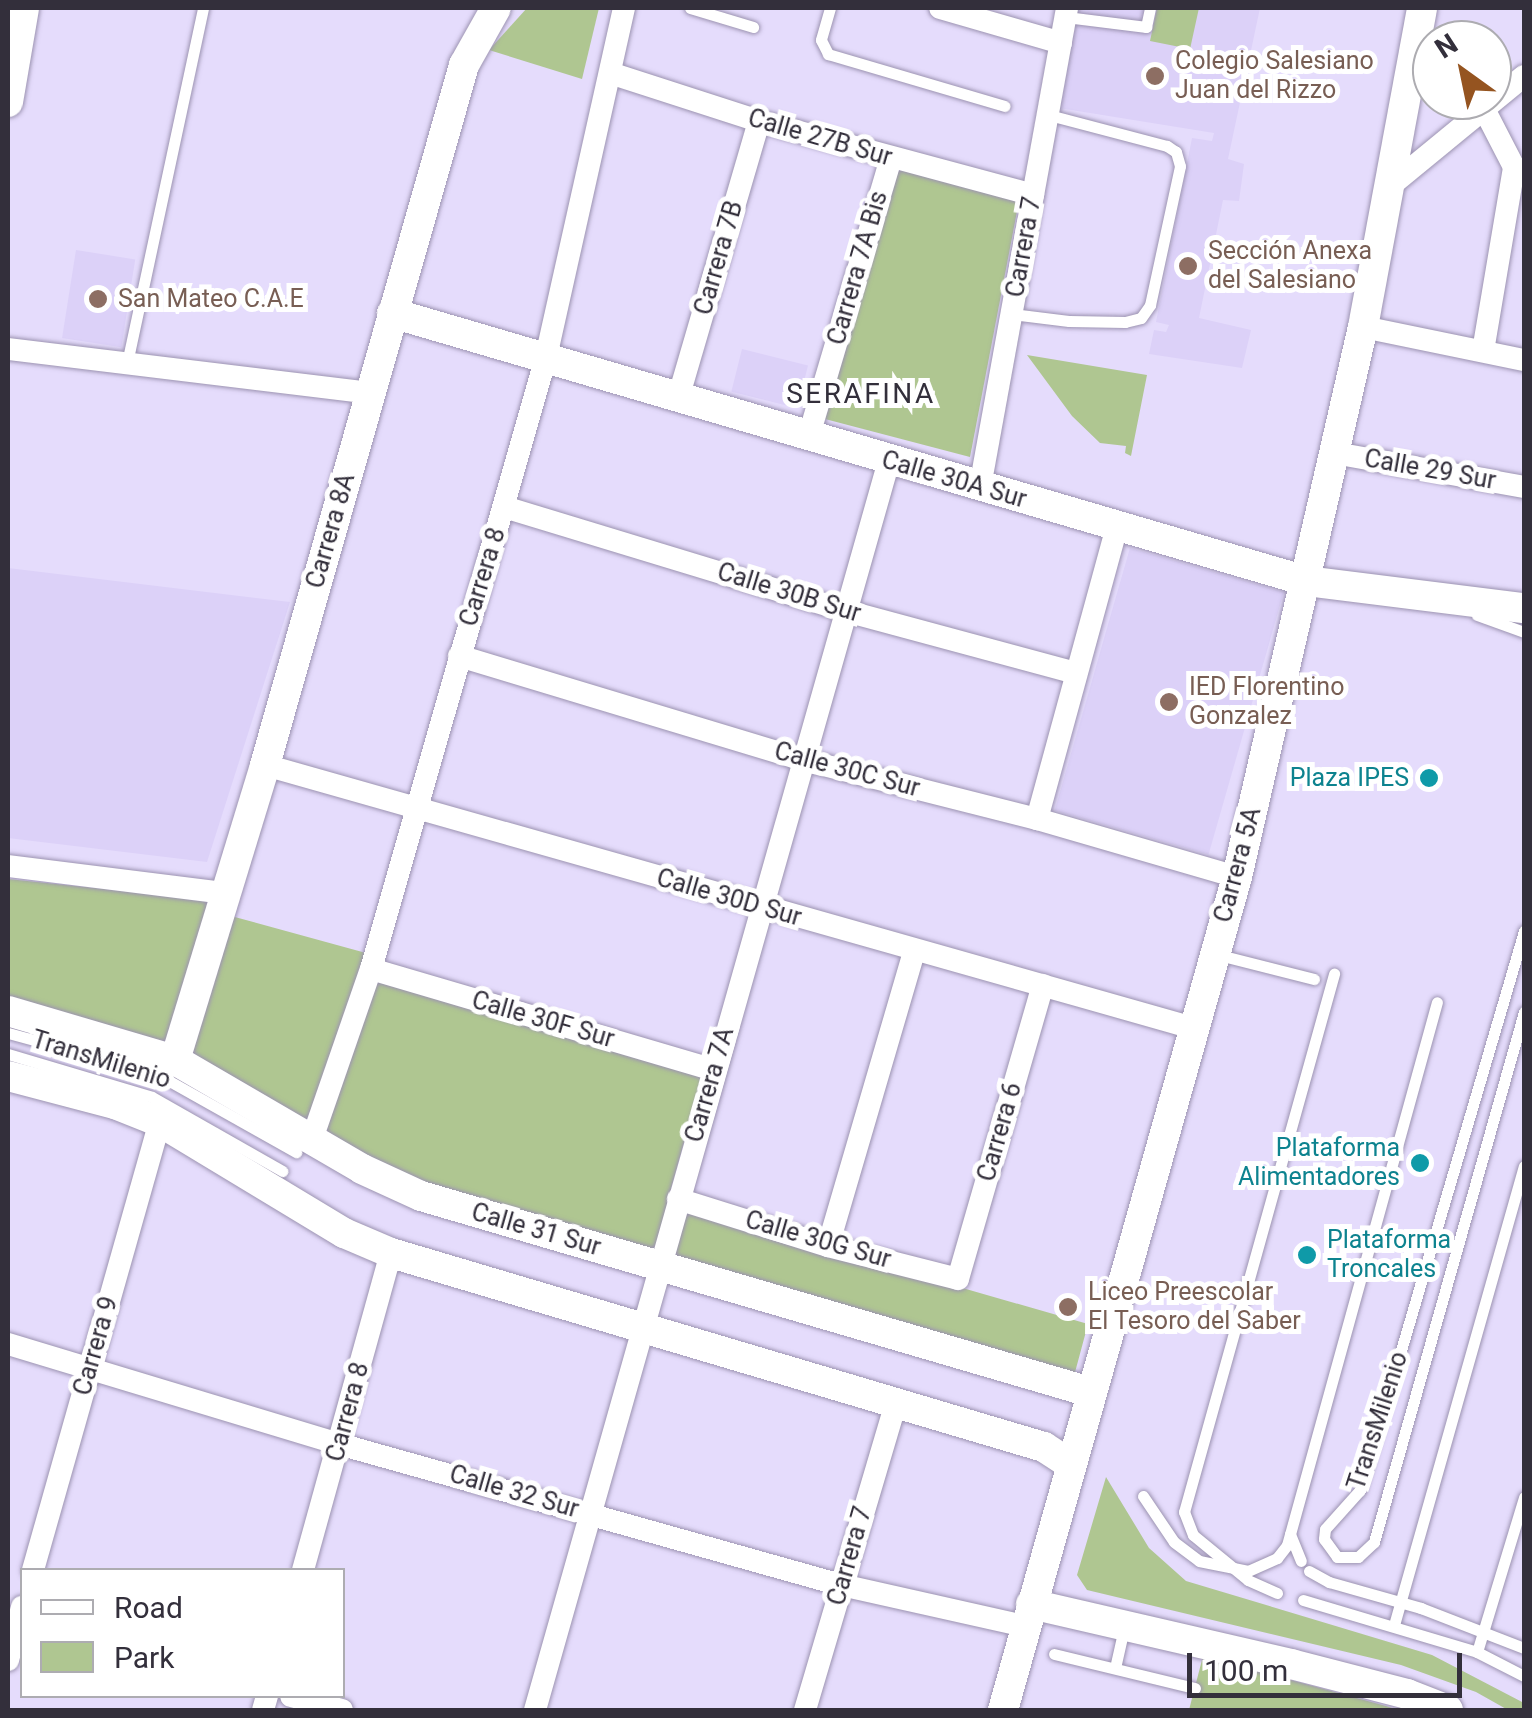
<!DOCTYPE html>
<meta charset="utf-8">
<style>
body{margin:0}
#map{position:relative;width:1532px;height:1718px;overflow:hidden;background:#e5dcfc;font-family:Roboto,sans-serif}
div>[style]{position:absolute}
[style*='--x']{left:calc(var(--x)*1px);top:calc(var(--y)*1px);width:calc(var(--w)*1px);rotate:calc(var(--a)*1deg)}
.built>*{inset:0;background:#dcd1f8;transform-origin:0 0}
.green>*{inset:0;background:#afc691}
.roads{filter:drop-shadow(0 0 2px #9c93b1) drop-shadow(0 0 2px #9c93b1)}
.lane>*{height:11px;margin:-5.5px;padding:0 5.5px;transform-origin:5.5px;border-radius:5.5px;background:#fff}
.street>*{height:22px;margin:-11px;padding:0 11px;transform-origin:11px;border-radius:11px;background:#fff}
.secondary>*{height:30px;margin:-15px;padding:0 15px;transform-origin:15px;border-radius:15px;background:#fff}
.dots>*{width:28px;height:28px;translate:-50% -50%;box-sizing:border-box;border:5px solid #fff;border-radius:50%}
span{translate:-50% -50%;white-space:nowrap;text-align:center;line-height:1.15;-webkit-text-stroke:10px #fff;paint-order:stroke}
.education-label{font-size:25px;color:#785e54}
.left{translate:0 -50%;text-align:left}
.street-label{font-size:25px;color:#332f3b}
.culture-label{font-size:25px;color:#0d838f}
.right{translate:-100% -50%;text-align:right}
.neighbourhood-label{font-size:28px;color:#332f3b;letter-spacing:2.5px}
.frame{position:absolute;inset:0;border:10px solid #332f3b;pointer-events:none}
.legend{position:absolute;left:20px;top:1568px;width:325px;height:130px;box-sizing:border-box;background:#fff;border:2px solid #adacb1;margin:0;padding:12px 18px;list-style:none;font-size:30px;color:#332f3b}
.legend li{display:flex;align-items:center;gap:20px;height:50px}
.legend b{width:50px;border:2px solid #adacb1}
.north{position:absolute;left:1412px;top:20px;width:100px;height:100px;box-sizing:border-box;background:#fff;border:2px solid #adacb1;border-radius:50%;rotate:327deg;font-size:28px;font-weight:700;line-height:40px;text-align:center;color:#332f3b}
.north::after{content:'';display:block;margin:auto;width:35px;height:45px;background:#955420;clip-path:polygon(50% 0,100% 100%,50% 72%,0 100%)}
.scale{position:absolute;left:1187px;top:1653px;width:275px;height:45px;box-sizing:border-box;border:5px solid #332f3b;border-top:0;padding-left:12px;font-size:30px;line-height:35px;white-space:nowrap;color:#332f3b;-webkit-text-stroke:8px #fff;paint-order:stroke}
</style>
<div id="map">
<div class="built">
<i style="clip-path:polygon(1079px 8px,1260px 8px,1228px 159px,1244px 164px,1239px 201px,1223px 200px,1199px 318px,1251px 330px,1242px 368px,1149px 354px,1154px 330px,1166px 332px,1169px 325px,1156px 322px,1192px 138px,1212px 141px,1214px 133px,1059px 108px)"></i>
<i style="left:76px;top:250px;width:60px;height:89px;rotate:9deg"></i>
<i style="left:742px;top:349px;width:68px;height:44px;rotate:14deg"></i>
<i style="left:1130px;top:548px;width:160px;height:273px;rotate:16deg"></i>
<i style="clip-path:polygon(8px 568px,290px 602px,207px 862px,8px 838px)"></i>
</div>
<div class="green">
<i style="clip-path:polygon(527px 8px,599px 8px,582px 79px,489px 50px)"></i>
<i style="clip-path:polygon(1157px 8px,1199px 8px,1190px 49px,1150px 41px)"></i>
<i style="clip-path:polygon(899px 168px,1019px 201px,970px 457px,825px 419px)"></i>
<i style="clip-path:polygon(1027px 355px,1147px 375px,1131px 456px,1125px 453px,1126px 446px,1100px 443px,1072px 416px)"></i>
<i style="clip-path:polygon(8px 879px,211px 900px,209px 910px,366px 953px,362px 972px,704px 1071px,667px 1203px,1088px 1324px,1074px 1376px,428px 1185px,340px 1143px,170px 1043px,8px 999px)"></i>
<i style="clip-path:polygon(1106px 1477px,1149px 1548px,1186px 1581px,1432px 1655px,1524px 1703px,1524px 1710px,1508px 1710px,1476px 1692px,1401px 1665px,1087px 1590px,1077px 1575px)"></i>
<i style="clip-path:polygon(1203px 1656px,1386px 1706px,1398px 1710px,1189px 1710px)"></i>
</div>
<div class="roads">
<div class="lane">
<i style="--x:690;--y:8;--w:66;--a:16.8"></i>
<i style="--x:830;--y:8;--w:33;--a:106"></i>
<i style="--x:821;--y:40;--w:16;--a:63"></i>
<i style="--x:828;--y:54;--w:184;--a:16.4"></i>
<i style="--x:1066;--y:17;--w:81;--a:7.1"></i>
<i style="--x:1146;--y:27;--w:19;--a:-78"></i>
<i style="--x:1012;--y:314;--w:57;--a:7"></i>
<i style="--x:1069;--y:321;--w:56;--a:1"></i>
<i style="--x:1125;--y:322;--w:16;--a:-14"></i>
<i style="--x:1141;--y:318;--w:16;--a:-55"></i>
<i style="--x:1150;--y:305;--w:142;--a:-77.8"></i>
<i style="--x:1180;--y:166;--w:15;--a:-106"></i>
<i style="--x:1176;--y:152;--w:11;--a:-146"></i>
<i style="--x:1167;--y:146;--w:122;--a:-165.3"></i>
<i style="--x:127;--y:363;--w:363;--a:-77.9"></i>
<i style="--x:1477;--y:615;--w:50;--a:19.9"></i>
<i style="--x:1524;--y:931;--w:583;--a:106.35"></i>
<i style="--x:1360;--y:1490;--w:52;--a:131.9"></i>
<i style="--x:1325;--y:1529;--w:10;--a:96"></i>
<i style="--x:1324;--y:1539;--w:22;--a:54"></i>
<i style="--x:1337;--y:1557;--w:21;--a:0"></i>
<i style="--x:1358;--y:1557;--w:22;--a:-43"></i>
<i style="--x:1374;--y:1542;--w:551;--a:-74.2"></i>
<i style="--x:1219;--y:955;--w:98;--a:14.2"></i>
<i style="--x:8;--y:1033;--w:152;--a:15.2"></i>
<i style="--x:155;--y:1073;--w:162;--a:29.3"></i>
<i style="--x:8;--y:1054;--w:150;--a:16.6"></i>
<i style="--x:152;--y:1097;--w:150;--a:29.6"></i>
<i style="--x:1143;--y:1496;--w:55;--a:56"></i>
<i style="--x:1174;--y:1542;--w:31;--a:37"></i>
<i style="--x:1199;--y:1561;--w:50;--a:11.5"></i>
<i style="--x:1248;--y:1571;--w:32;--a:-24"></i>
<i style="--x:1277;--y:1558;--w:16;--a:-52"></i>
<i style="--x:1287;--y:1545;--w:563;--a:-74.56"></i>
<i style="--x:1290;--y:1534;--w:29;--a:68"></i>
<i style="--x:1309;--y:1571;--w:23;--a:29"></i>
<i style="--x:1329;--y:1582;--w:96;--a:15.8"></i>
<i style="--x:1421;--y:1608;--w:110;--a:21.2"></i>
<i style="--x:1277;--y:1593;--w:32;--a:-156"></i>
<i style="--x:1248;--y:1580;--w:71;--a:-140.7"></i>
<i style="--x:1193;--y:1535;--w:25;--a:-111"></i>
<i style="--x:1184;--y:1512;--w:559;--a:-74.42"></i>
<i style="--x:1303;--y:1600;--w:182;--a:16.6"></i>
<i style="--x:1477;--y:1652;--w:53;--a:27.1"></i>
<i style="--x:1394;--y:1625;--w:477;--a:-74.2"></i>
<i style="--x:1477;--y:1652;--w:162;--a:-73.1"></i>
<i style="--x:1054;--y:1654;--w:145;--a:13.6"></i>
<i style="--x:1115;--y:1668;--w:41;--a:-77.3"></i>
</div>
<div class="street">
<i style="--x:940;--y:8;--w:126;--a:16.1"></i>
<i style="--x:610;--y:73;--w:157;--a:17.9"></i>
<i style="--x:759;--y:121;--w:284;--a:15.1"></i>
<i style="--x:1390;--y:186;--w:173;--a:-39.4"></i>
<i style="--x:1363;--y:327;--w:164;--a:11.6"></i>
<i style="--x:8;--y:349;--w:364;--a:6.9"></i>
<i style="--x:1483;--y:351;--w:187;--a:-80.4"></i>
<i style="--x:1514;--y:167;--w:65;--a:-117.3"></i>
<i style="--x:679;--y:395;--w:285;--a:-73.7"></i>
<i style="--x:809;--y:435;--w:289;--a:-73.5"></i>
<i style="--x:1335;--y:453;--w:192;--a:10.2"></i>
<i style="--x:980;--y:487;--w:487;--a:-79.7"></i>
<i style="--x:504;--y:507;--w:357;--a:16.9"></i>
<i style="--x:846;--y:611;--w:238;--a:15.1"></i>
<i style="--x:459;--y:656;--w:360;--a:16.8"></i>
<i style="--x:804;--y:760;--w:240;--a:14.2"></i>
<i style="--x:1037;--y:819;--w:208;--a:16.2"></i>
<i style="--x:265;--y:765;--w:965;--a:15.82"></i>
<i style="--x:1037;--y:819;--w:303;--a:-74.7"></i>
<i style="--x:8;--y:866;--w:220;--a:7.1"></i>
<i style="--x:371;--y:969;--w:359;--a:16.4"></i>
<i style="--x:312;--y:1139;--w:180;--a:-70.9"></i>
<i style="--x:371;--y:969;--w:637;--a:-74.04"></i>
<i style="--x:546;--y:357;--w:358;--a:-77.4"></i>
<i style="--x:678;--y:1199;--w:157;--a:17.4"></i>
<i style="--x:828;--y:1246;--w:134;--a:14.2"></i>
<i style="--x:958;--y:1279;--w:306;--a:-73.9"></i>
<i style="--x:828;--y:1246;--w:307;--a:-73.7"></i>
<i style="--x:8;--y:1344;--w:346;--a:16.8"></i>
<i style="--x:339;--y:1444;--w:521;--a:15.69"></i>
<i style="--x:841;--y:1585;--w:189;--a:12.6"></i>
<i style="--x:33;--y:1570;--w:466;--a:-74.2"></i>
<i style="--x:303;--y:1570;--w:329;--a:-74.5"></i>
<i style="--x:8;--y:1660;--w:55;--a:-75.2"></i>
<i style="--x:291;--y:1696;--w:53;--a:15.4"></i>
<i style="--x:263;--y:1710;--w:15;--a:-74"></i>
<i style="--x:535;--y:1710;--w:1298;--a:-74.18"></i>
<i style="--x:805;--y:1710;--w:320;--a:-73.5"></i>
</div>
<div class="secondary">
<i style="--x:8;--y:102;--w:95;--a:-80.3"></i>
<i style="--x:392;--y:313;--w:952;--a:16.34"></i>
<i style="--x:1306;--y:581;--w:220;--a:7.1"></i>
<i style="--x:8;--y:1011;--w:174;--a:16.4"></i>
<i style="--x:175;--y:1060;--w:216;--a:30.2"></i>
<i style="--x:362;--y:1169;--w:65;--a:24.6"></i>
<i style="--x:421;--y:1196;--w:697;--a:16.33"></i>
<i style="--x:175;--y:1060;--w:308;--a:-73"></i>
<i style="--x:265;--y:765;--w:728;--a:-74.13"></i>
<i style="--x:464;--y:65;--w:65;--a:-60.7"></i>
<i style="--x:8;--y:1076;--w:111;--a:14.7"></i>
<i style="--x:115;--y:1104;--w:48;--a:21.8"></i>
<i style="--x:160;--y:1122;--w:215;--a:31.1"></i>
<i style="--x:344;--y:1233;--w:51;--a:23.1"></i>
<i style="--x:391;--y:1253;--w:681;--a:16.55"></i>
<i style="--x:1044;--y:1447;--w:31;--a:33"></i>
<i style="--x:1031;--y:1604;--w:267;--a:13"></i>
<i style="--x:1291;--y:1664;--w:120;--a:14.5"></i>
<i style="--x:1407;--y:1694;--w:44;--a:21.3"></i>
<i style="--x:1003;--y:1710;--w:865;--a:-74.31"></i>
<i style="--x:1237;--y:877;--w:564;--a:-77.1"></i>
<i style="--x:1363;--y:327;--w:324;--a:-79.5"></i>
</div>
</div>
<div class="dots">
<i style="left:1155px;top:76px;background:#8d6e63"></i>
<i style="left:1188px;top:266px;background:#8d6e63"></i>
<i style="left:98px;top:299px;background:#8d6e63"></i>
<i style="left:1169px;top:702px;background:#8d6e63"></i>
<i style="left:1429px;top:778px;background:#0f9aa8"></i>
<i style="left:1420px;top:1163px;background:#0f9aa8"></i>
<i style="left:1307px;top:1255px;background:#0f9aa8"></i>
<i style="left:1068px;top:1307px;background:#8d6e63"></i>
</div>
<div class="education-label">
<span class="left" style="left:1175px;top:76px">Colegio Salesiano<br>Juan del Rizzo</span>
<span class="left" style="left:1208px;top:266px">Sección Anexa<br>del Salesiano</span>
<span class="left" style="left:118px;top:299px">San Mateo C.A.E</span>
<span class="left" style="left:1189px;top:702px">IED Florentino<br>Gonzalez</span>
<span class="left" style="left:1088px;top:1307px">Liceo Preescolar<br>El Tesoro del Saber</span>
</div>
<div class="street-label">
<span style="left:820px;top:138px;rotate:16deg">Calle 27B Sur</span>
<span style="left:1024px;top:247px;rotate:-80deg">Carrera 7</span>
<span style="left:719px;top:258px;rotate:-74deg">Carrera 7B</span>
<span style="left:858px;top:268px;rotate:-74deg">Carrera 7A Bis</span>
<span style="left:1430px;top:470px;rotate:10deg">Calle 29 Sur</span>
<span style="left:954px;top:480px;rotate:16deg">Calle 30A Sur</span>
<span style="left:331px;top:531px;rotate:-74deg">Carrera 8A</span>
<span style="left:483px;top:577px;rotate:-73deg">Carrera 8</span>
<span style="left:789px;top:593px;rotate:17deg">Calle 30B Sur</span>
<span style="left:847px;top:770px;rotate:15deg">Calle 30C Sur</span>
<span style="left:1238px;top:865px;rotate:-75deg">Carrera 5A</span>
<span style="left:729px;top:898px;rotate:16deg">Calle 30D Sur</span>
<span style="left:543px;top:1020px;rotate:16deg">Calle 30F Sur</span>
<span style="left:101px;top:1060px;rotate:17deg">TransMilenio</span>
<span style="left:710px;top:1085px;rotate:-74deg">Carrera 7A</span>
<span style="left:1000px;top:1132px;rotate:-74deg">Carrera 6</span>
<span style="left:536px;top:1230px;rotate:16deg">Calle 31 Sur</span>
<span style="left:818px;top:1240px;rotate:16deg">Calle 30G Sur</span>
<span style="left:96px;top:1346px;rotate:-74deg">Carrera 9</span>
<span style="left:348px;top:1412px;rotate:-75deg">Carrera 8</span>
<span style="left:1378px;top:1421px;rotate:-72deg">TransMilenio</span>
<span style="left:514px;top:1492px;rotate:16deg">Calle 32 Sur</span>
<span style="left:850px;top:1556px;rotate:-74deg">Carrera 7</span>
</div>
<div class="culture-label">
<span class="right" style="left:1409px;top:778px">Plaza IPES</span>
<span class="right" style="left:1400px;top:1163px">Plataforma<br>Alimentadores</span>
<span class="left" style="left:1327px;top:1255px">Plataforma<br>Troncales</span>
</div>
<div class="neighbourhood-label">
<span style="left:861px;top:394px">SERAFINA</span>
</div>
<div class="frame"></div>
<ul class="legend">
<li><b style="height:12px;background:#fff"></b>Road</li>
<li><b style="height:28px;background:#afc691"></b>Park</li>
</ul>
<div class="north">N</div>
<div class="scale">100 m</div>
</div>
